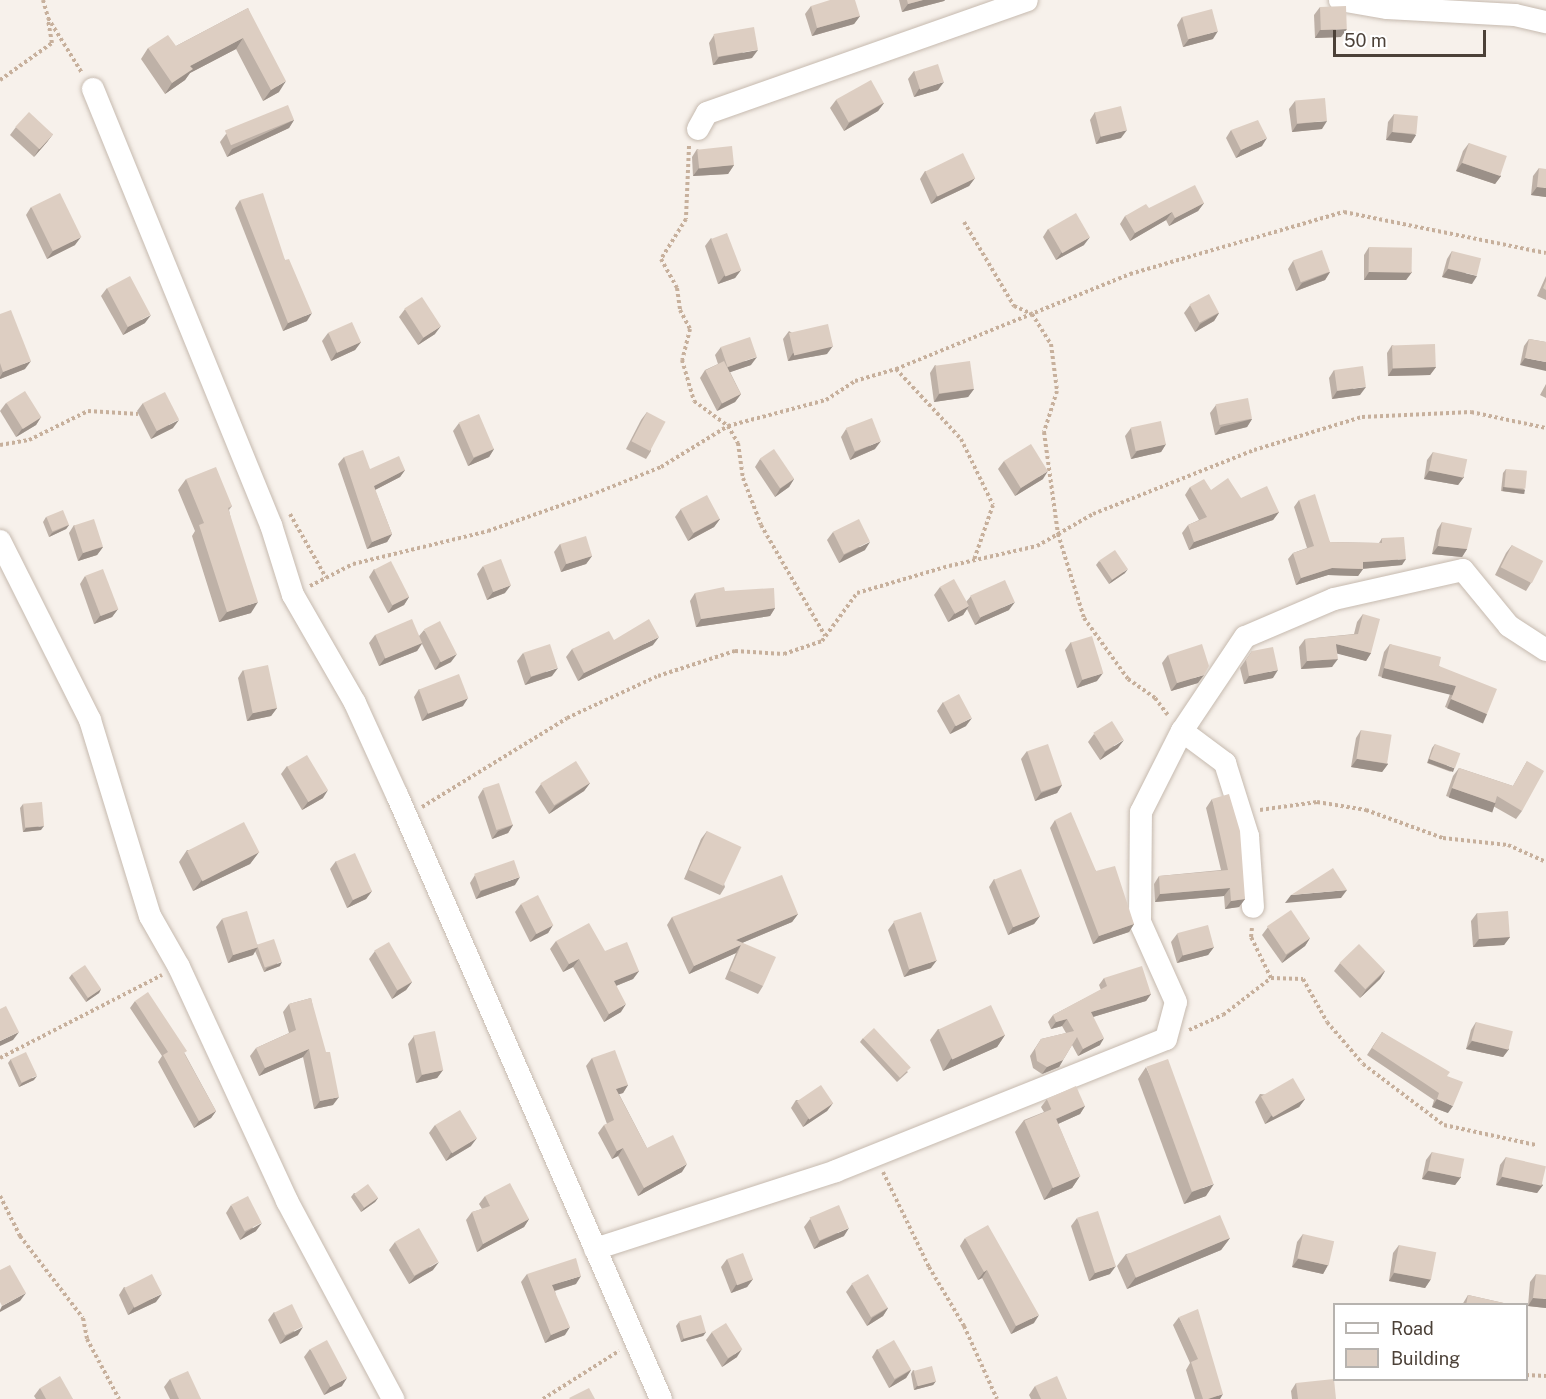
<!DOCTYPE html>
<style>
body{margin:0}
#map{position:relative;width:1546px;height:1399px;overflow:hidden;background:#f7f1eb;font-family:"Public Sans",sans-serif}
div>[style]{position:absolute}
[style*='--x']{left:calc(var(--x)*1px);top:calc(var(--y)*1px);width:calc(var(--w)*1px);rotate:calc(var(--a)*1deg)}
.path>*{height:4px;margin-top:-2px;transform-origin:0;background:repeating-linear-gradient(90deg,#c7b09c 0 3px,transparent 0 6px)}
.roads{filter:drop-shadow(0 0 2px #c6baaf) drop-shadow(0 0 2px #c6baaf)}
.street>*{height:22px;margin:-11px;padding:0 11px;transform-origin:11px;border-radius:11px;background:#fff}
.wall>*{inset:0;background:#beb1a7}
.shaded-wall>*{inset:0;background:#9b9088;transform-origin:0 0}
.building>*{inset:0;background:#ddcec2;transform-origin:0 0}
span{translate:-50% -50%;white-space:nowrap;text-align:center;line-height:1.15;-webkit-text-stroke:5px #fff;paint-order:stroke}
.legend{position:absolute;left:1333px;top:1303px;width:195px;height:78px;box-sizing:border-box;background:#fff;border:2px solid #b7b3af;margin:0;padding:8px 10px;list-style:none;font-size:18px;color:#4c4138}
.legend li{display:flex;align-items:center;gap:12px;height:30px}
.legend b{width:30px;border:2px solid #b7b3af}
.scale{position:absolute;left:1333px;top:30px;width:153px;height:27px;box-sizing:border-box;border:3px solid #4c4138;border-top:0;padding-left:8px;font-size:18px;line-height:21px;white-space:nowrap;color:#4c4138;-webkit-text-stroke:4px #fff;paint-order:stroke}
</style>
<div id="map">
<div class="path">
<i style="--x:43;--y:0;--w:19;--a:74"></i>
<i style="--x:48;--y:18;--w:65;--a:58.3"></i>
<i style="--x:0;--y:80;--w:64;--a:-35.4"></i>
<i style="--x:52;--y:43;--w:22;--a:-100"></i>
<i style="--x:689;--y:146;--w:73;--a:92.4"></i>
<i style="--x:686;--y:219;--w:47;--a:122"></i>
<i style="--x:661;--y:259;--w:33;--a:61"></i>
<i style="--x:677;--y:288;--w:22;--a:82"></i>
<i style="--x:680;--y:310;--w:21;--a:62"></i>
<i style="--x:690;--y:329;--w:32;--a:104"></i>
<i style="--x:682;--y:360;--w:43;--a:73.7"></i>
<i style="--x:694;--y:401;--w:42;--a:36.3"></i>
<i style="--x:728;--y:426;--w:20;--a:60"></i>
<i style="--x:738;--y:443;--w:35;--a:82"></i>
<i style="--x:743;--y:478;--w:50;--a:69"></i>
<i style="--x:761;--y:525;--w:128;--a:60"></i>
<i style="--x:964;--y:222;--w:98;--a:59.2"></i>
<i style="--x:1014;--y:306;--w:20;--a:24"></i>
<i style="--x:1032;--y:314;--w:36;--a:58"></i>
<i style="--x:1051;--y:344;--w:47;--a:82.7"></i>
<i style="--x:1057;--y:391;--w:43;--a:107.6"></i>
<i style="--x:1044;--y:432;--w:103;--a:82.2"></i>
<i style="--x:1058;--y:534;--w:88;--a:72.8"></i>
<i style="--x:1084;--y:618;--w:75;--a:54.2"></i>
<i style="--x:1128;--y:679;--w:33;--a:35"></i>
<i style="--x:1155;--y:698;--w:21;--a:53"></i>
<i style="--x:896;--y:369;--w:96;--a:47.1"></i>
<i style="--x:961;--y:439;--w:73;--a:64.1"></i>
<i style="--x:993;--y:505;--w:58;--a:109.1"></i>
<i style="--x:0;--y:445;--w:29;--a:-10"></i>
<i style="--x:29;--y:440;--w:66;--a:-26.2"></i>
<i style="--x:88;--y:411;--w:50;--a:3.4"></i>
<i style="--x:290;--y:514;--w:73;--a:60.6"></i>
<i style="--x:310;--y:586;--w:48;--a:-27.1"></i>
<i style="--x:353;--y:564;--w:139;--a:-13.7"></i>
<i style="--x:488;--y:531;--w:114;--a:-19.4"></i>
<i style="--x:596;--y:493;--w:70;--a:-21.8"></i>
<i style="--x:661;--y:467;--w:79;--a:-31.5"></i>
<i style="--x:728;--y:426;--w:101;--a:-14.9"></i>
<i style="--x:826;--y:400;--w:35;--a:-33"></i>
<i style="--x:855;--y:381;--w:43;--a:-16.3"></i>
<i style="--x:896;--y:369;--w:253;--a:-22.1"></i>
<i style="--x:1130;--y:274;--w:223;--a:-16.2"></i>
<i style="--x:1344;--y:212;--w:206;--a:11.5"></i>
<i style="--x:422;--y:807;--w:170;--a:-31.5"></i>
<i style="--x:567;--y:718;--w:100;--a:-24.8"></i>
<i style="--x:658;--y:676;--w:81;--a:-18"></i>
<i style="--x:735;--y:651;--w:49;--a:3.5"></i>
<i style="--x:784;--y:654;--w:40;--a:-18.9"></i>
<i style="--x:822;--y:641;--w:59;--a:-53.9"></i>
<i style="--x:857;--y:593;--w:96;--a:-16.4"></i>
<i style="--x:949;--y:566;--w:90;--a:-12.8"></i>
<i style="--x:1037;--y:546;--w:64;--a:-29.7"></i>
<i style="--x:1093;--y:514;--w:173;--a:-21.7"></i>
<i style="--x:1254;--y:450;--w:113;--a:-17"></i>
<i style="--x:1362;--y:417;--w:109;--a:-2.6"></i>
<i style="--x:1471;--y:412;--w:77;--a:12"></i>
<i style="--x:1260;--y:810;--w:58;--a:-8"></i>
<i style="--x:1317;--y:802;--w:50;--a:9.3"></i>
<i style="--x:1366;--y:810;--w:82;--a:20"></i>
<i style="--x:1443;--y:838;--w:65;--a:6.1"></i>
<i style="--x:1508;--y:845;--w:42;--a:24.1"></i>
<i style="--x:1271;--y:978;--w:32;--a:2"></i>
<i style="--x:1303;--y:979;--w:49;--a:60.8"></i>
<i style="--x:1327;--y:1022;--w:55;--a:49.4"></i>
<i style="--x:1363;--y:1064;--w:101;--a:37"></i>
<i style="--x:1444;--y:1125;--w:94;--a:12.3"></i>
<i style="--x:1189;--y:1030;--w:37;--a:-24"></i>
<i style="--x:1223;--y:1015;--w:61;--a:-37.6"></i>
<i style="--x:1271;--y:978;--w:46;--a:-116"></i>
<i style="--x:1251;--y:937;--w:9;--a:-84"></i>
<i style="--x:0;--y:1058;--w:182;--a:-27.1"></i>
<i style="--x:883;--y:1172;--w:106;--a:64.2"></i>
<i style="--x:929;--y:1267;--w:69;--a:59.3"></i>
<i style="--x:964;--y:1326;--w:80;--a:65.7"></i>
<i style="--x:0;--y:1196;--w:45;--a:63.4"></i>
<i style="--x:20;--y:1236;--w:103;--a:52.5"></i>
<i style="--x:83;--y:1318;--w:21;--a:79"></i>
<i style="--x:87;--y:1339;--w:68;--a:61.9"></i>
<i style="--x:1526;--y:1375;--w:20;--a:3"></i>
<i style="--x:543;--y:1399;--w:90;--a:-32.3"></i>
</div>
<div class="roads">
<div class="street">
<i style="--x:1340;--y:0;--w:48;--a:9.7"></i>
<i style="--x:1387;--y:8;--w:128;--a:3.1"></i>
<i style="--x:1515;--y:15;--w:32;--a:13"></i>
<i style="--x:93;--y:89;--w:471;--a:67.8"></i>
<i style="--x:271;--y:525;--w:73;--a:72.6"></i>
<i style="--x:293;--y:595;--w:125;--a:60.1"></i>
<i style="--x:355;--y:703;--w:101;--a:65.5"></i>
<i style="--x:397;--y:795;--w:659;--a:66.39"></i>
<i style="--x:698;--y:129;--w:18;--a:-61"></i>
<i style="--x:707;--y:113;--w:339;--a:-19.4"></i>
<i style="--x:0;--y:541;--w:200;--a:63.3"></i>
<i style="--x:90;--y:720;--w:205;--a:73"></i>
<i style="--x:150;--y:916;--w:59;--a:60.4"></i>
<i style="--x:179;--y:967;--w:258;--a:65.2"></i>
<i style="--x:287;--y:1201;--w:225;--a:61.8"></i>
<i style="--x:1182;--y:731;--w:54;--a:36.7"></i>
<i style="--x:1225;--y:763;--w:77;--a:72.5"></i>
<i style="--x:1248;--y:836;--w:71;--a:86"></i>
<i style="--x:595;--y:1249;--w:253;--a:-17.9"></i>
<i style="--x:836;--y:1171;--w:355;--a:-21.8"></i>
<i style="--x:1166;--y:1039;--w:38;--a:-75"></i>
<i style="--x:1176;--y:1002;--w:88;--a:-114.2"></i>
<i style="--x:1140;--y:922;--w:110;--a:-89.5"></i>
<i style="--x:1141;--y:812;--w:91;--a:-63.2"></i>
<i style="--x:1182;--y:731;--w:113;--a:-56.2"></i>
<i style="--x:1245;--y:637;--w:97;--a:-23.1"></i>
<i style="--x:1334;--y:599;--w:132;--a:-12.7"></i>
<i style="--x:1463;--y:570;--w:72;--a:50.6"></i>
<i style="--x:1509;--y:626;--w:44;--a:33"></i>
</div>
</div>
<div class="wall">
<i style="clip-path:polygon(899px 0,945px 0,944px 1px,902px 12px)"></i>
<i style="clip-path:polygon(811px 6px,860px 16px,854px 24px,812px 36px,805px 14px)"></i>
<i style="clip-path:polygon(1320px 7px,1341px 37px,1315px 38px,1314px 15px)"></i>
<i style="clip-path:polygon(248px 8px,279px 92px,263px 101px,236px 49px,190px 73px,185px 80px,165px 94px,141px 59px,148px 48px,176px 46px)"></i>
<i style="clip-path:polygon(1182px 17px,1213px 39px,1183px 47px,1177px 25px)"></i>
<i style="clip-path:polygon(714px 35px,752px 58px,713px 65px,709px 43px)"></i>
<i style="clip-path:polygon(914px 71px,938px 90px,914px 97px,908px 79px)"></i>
<i style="clip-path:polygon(836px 100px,884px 103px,878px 111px,844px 131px,830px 108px)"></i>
<i style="clip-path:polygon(1295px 101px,1322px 129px,1292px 132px,1289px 109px)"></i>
<i style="clip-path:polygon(1095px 112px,1121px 138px,1096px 144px,1090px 120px)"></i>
<i style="clip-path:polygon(1394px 114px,1416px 135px,1411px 143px,1386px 140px,1388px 122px)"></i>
<i style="clip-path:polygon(294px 120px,289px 128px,227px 157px,220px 142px,226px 134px)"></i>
<i style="clip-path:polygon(16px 127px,53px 134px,47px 142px,34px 157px,10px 135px)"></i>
<i style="clip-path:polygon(1231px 130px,1262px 146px,1236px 158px,1226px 138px)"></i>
<i style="clip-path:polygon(1469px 143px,1501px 176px,1495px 184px,1456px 171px,1463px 151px)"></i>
<i style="clip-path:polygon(697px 149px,734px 165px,728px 174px,693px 176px,692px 157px)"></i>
<i style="clip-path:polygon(1539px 168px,1546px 197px,1531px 195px,1533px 176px)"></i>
<i style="clip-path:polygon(925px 171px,975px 178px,969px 186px,931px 204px,920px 179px)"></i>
<i style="clip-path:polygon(240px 200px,285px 260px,307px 321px,283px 331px,235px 208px)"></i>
<i style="clip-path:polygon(1204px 203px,1198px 211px,1169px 226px,1166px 220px,1130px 241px,1120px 224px,1125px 216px,1149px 208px)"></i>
<i style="clip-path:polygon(31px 207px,75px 245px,47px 259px,26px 215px)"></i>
<i style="clip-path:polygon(1048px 229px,1084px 245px,1056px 260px,1043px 237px)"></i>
<i style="clip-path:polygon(711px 238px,741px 270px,735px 278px,718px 284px,705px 246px)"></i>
<i style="clip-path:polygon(1369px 247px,1412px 272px,1406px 280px,1364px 280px,1364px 255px)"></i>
<i style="clip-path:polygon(1452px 251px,1472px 284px,1442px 277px,1447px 259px)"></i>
<i style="clip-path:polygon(1293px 261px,1330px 272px,1325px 280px,1296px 291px,1288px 269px)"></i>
<i style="clip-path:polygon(1546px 276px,1546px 300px,1537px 296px)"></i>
<i style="clip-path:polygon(107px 288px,145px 323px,123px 335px,101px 296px)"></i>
<i style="clip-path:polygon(1190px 305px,1219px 313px,1214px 321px,1195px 332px,1184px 313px)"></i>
<i style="clip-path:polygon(405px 309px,435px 334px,418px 345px,399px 317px)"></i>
<i style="clip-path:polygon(0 314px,25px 369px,0 379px)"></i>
<i style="clip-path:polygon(789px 331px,827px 354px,788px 361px,783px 339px)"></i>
<i style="clip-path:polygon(328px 333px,361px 342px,355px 350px,331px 361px,322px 341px)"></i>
<i style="clip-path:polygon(1529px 339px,1546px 342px,1520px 365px,1524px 346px)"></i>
<i style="clip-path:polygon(1392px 345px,1436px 367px,1430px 375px,1388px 376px,1387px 353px)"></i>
<i style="clip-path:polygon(721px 347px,751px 365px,730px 372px,741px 394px,735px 402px,717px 411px,700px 378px,705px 370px,718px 364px,715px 355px)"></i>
<i style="clip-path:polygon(935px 365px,974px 389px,968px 397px,934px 402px,930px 373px)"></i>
<i style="clip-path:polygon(1334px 370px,1360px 395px,1332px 399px,1329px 378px)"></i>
<i style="clip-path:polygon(1546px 384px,1546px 398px,1540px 395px)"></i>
<i style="clip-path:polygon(6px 403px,41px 417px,36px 425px,16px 437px,0 411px)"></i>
<i style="clip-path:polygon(143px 403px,173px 428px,151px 439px,137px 411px)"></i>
<i style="clip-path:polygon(1216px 405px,1252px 419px,1247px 427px,1215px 435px,1210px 413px)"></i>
<i style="clip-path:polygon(647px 412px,651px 451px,646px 459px,626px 449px,641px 420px)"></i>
<i style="clip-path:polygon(459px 423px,494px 449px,489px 457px,468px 466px,453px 431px)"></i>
<i style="clip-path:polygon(1131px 428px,1166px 444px,1161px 452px,1131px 459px,1125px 436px)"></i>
<i style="clip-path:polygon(846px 429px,875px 449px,850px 460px,841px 437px)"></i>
<i style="clip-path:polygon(1433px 452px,1464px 477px,1458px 485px,1424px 479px,1427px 460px)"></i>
<i style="clip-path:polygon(344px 457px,370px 469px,405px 470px,400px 477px,375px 490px,392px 534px,387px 542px,367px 549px,338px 464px)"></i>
<i style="clip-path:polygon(760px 459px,794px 479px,789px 487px,775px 497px,755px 467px)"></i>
<i style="clip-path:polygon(1004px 461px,1043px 479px,1015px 496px,998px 469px)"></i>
<i style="clip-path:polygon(1506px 469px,1525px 490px,1523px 494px,1501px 491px,1503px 473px)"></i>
<i style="clip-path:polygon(186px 479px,232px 506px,229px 510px,251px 613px,219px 622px,192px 536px,195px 531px,178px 490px)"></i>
<i style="clip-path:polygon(1190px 487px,1211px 490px,1241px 498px,1279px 512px,1273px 520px,1189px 550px,1182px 533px,1188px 525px,1199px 520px,1185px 495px)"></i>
<i style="clip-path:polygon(1299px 500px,1330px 542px,1379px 543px,1382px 538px,1402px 565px,1363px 569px,1358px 576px,1328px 575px,1296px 585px,1288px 559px,1293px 553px,1307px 548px,1294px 507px)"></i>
<i style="clip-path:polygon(681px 509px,720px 519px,714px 527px,688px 541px,675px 517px)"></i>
<i style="clip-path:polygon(46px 517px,69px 525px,66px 529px,49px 537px,43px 522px)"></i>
<i style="clip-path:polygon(1442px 522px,1467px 549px,1462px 557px,1432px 554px,1437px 530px)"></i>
<i style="clip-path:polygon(74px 525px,103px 547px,97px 555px,78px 561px,69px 533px)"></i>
<i style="clip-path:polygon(833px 532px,865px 550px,839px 563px,827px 540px)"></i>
<i style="clip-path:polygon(560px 544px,592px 556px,586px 564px,561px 572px,554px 552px)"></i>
<i style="clip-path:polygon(1512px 545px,1531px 583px,1526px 591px,1495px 575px,1506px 553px)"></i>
<i style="clip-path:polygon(1099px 561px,1125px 573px,1109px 584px,1096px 565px)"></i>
<i style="clip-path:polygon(483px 566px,505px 593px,487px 600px,477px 574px)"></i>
<i style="clip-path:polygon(374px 569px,409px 597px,404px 605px,388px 613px,369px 577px)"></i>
<i style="clip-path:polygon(85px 576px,118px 609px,112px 617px,94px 624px,80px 584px)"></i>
<i style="clip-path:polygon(940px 587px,966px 602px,971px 596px,1009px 610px,975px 625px,967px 609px,963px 615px,948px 622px,934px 595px)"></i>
<i style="clip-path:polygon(725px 591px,775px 608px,770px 616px,696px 627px,690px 601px,695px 593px)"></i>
<i style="clip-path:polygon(1363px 614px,1371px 653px,1366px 661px,1337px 653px,1332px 667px,1301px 669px,1299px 647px,1305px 639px,1354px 634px,1357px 622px)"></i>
<i style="clip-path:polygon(424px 630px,451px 662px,435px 670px,422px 644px,417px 651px,379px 666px,369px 643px,375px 635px,419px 636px)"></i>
<i style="clip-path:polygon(614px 640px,653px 645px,578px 681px,566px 657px,572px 649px)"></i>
<i style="clip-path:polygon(1071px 642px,1097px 681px,1077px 688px,1065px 650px)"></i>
<i style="clip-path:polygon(1390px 644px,1439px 666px,1487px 714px,1482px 722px,1445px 707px,1450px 694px,1378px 676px,1384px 652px)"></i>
<i style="clip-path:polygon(1252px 651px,1273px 678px,1244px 684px,1240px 668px)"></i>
<i style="clip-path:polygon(523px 653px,552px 676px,525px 685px,517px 661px)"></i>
<i style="clip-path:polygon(1168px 655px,1198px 683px,1171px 691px,1162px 663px)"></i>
<i style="clip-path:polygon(243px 670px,277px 708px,271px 716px,247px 721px,238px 678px)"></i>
<i style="clip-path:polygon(419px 689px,463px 706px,422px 721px,414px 697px)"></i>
<i style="clip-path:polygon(943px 702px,966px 726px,950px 734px,937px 711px)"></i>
<i style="clip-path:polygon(1361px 730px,1388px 764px,1382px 772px,1351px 767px,1356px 738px)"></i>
<i style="clip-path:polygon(1094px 734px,1118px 748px,1100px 760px,1088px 742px)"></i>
<i style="clip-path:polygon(1435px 744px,1451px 772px,1427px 763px,1432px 748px)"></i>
<i style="clip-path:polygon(1027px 751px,1062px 785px,1057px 793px,1035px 801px,1021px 759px)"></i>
<i style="clip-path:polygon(1527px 761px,1522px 811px,1516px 819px,1493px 806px,1490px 811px,1446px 796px,1453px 776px,1459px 768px,1513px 786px)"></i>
<i style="clip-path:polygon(287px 766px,323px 798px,302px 810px,281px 774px)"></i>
<i style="clip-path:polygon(590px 783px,584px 791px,549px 814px,535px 792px,541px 784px)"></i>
<i style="clip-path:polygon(483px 789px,513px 825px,508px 833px,492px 839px,478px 797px)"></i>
<i style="clip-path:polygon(1212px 799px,1245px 899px,1239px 907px,1225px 909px,1224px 896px,1155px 902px,1154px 884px,1159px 876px,1221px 870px,1206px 808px)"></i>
<i style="clip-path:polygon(23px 804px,41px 830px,23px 832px,20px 808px)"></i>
<i style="clip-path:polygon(1055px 820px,1096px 871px,1134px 924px,1129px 932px,1093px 944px,1050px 828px)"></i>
<i style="clip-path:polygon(707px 831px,725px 887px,720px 895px,684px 879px,701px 839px)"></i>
<i style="clip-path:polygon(187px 850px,259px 852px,250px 864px,193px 891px,179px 862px)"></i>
<i style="clip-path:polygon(336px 861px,372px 891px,366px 899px,347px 908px,330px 869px)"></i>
<i style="clip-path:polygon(475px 875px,515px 885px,476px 899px,470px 883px)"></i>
<i style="clip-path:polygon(994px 879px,1040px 916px,1034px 924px,1008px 935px,989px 887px)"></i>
<i style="clip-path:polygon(521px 904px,553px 925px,548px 933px,530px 942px,515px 912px)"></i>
<i style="clip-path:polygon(1477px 913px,1510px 937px,1504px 945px,1473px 947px,1471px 921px)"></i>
<i style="clip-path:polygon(798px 914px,792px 922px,742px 943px,763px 986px,758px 994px,725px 979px,736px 953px,689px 974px,667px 925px,672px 917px)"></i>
<i style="clip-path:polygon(222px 919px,258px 945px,280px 966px,264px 972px,255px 951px,253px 955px,228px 963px,216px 927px)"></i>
<i style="clip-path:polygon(894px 922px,931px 968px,904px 977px,888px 930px)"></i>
<i style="clip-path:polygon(1268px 927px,1310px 938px,1305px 946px,1282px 963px,1262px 935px)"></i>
<i style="clip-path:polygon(1177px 934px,1214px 947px,1208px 955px,1177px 963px,1171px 942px)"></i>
<i style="clip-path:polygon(556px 941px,605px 951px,639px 971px,633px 979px,616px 986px,621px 1012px,604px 1022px,573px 967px,563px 972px,550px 949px)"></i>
<i style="clip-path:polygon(375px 951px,412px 982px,406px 990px,392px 999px,369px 959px)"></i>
<i style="clip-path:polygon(1340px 963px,1385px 971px,1380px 979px,1360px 998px,1334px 971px)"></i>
<i style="clip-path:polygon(72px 974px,101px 989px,99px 993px,86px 1002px,69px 978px)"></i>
<i style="clip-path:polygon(1104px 978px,1151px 994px,1146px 1001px,1093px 1017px,1100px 1045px,1078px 1056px,1072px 1045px,1059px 1067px,1042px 1074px,1033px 1068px,1030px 1056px,1041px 1039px,1066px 1033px,1062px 1026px,1051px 1029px,1048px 1022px,1053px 1015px,1101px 990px,1099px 985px)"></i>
<i style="clip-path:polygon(311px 998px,333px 1105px,314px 1109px,303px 1057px,259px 1076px,250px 1056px,256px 1048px,289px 1033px,283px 1012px,289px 1004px)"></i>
<i style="clip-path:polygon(135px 1001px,185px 1054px,216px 1111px,211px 1118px,194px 1128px,158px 1062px,162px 1056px,130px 1008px)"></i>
<i style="clip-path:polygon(1476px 1022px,1509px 1049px,1503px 1057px,1466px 1049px,1471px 1030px)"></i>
<i style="clip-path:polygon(938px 1029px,1005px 1035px,997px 1047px,943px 1071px,930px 1040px)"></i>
<i style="clip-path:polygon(1382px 1032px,1447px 1076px,1448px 1113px,1432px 1107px,1434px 1100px,1367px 1055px)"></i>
<i style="clip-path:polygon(414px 1036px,443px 1070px,437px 1078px,416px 1083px,408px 1044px)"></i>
<i style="clip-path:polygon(863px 1038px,908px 1072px,897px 1082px,860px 1042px)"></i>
<i style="clip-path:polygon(592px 1058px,628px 1085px,623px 1093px,619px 1094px,647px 1148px,682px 1172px,638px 1196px,618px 1156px,612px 1159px,598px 1133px,604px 1125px,607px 1124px,586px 1066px)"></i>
<i style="clip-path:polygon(11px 1059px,34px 1080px,19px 1087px,8px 1063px)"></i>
<i style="clip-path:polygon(1146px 1067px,1206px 1196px,1184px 1204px,1138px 1079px)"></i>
<i style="clip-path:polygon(1260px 1094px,1305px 1099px,1299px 1107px,1265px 1124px,1255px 1102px)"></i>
<i style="clip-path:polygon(1047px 1099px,1085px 1106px,1080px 1114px,1058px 1124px,1080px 1176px,1072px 1188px,1044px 1200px,1015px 1132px,1024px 1120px,1044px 1112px,1041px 1107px)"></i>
<i style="clip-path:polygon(796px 1100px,833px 1103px,827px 1111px,803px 1127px,791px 1108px)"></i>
<i style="clip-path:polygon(435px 1125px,471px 1146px,446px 1161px,429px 1133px)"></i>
<i style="clip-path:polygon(1432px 1152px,1461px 1177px,1455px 1185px,1422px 1179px,1426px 1160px)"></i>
<i style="clip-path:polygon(1506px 1157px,1543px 1185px,1537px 1193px,1496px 1185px,1500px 1165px)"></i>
<i style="clip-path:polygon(354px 1193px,378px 1198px,375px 1202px,361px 1212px,351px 1197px)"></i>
<i style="clip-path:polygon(485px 1196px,529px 1219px,524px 1227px,477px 1252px,466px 1220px,472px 1212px,482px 1209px,479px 1204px)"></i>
<i style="clip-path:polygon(231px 1205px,256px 1231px,240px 1240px,226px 1213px)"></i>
<i style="clip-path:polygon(1077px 1218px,1110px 1274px,1089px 1281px,1071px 1226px)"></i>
<i style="clip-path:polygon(810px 1219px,844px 1236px,814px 1249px,804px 1227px)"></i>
<i style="clip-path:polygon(1303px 1234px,1328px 1265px,1323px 1274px,1292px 1267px,1297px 1242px)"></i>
<i style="clip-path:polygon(965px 1238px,1034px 1323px,1011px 1334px,982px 1278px,978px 1280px,960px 1246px)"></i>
<i style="clip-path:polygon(1230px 1238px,1221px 1250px,1127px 1289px,1117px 1266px,1126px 1254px)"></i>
<i style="clip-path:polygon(395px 1242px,433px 1270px,409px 1284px,389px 1250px)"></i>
<i style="clip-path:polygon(1399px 1245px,1431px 1279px,1425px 1288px,1389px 1281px,1393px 1253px)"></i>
<i style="clip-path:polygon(727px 1259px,753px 1279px,747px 1287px,731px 1293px,721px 1267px)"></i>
<i style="clip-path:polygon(527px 1274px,576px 1284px,555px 1291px,565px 1335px,545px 1343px,521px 1282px)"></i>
<i style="clip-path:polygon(1536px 1274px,1546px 1308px,1528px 1306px,1530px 1282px)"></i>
<i style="clip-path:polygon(852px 1284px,888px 1308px,883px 1316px,867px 1326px,846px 1292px)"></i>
<i style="clip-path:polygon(124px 1287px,156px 1302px,128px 1315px,119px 1295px)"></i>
<i style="clip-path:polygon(1468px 1295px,1508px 1304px,1462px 1305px)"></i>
<i style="clip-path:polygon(274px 1312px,298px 1335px,280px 1344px,268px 1320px)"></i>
<i style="clip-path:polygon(1179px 1317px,1220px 1399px,1195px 1399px,1186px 1370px,1190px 1363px,1173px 1325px)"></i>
<i style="clip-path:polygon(679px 1322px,706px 1332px,703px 1336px,681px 1342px,676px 1326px)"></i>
<i style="clip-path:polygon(712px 1332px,737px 1357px,722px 1367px,706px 1340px)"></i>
<i style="clip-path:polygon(310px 1349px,342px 1386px,324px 1395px,304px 1357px)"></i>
<i style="clip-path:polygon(877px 1349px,911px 1370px,906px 1378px,889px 1388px,872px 1357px)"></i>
<i style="clip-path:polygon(913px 1370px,936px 1381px,933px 1385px,914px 1390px,911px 1374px)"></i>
<i style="clip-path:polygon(170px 1379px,201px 1399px,170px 1399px,164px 1387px)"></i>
<i style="clip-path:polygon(1296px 1383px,1336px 1399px,1292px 1399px,1291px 1391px)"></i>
<i style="clip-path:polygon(1035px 1386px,1067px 1399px,1031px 1399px,1029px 1395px)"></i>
<i style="clip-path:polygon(40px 1388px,73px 1399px,36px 1399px,34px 1396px)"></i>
</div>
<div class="shaded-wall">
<i style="clip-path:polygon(923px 0,945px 0,944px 1px,902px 12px,908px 4px)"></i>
<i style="clip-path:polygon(860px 16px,854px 24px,812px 36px,817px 28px)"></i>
<i style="clip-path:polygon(1347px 29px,1341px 37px,1315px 38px,1320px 30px)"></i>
<i style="clip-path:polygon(1218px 31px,1213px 39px,1183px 47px,1189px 39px)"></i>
<i style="clip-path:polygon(243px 38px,236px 49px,190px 73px,185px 80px,165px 94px,172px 83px,190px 66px)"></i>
<i style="clip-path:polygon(758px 50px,752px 58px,713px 65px,719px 57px)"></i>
<i style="clip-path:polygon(286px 81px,279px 92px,263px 101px,271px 90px)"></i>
<i style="clip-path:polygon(944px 82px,938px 90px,914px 97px,919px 89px)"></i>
<i style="clip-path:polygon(884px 103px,878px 111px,844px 131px,849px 123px)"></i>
<i style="clip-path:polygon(294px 120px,289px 128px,227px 157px,232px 149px)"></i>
<i style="clip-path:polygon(1327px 121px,1322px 129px,1292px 132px,1297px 124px)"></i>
<i style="clip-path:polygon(1127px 130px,1121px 138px,1096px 144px,1101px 136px)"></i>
<i style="clip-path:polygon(1392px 132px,1416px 135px,1411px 143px,1386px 140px)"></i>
<i style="clip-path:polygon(53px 134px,47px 142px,34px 157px,39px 149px)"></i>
<i style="clip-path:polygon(1267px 138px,1262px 146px,1236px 158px,1241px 150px)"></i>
<i style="clip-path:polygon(1462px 163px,1501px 176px,1495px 184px,1456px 171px)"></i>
<i style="clip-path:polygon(734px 165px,728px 174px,693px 176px,699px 168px)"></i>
<i style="clip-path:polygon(975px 178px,969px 186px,931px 204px,937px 196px)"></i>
<i style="clip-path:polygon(1537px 187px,1546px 188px,1546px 197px,1531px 195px)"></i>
<i style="clip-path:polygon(1204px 203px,1198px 211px,1169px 226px,1175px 218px)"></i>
<i style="clip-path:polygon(1172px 212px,1166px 220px,1130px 241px,1135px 233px)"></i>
<i style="clip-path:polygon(81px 237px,75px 245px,47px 259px,53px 251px)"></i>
<i style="clip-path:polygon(1090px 237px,1084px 245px,1056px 260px,1062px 252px)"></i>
<i style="clip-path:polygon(1448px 269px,1477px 276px,1472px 284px,1442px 277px)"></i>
<i style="clip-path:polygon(741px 270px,735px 278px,718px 284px,724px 276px)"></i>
<i style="clip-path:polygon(1330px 272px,1325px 280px,1296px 291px,1302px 283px)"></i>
<i style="clip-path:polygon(1369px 272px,1412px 272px,1406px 280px,1364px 280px)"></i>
<i style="clip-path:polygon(312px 313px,307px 321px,283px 331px,288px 323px)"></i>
<i style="clip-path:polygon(1219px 313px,1214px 321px,1195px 332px,1200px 324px)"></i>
<i style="clip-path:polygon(151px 315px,145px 323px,123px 335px,128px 327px)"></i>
<i style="clip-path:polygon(441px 326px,435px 334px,418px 345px,424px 337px)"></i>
<i style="clip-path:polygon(361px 342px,355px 350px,331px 361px,336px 353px)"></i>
<i style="clip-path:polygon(833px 346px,827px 354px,788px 361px,793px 353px)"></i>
<i style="clip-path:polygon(757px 357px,751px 365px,722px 375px,728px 367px)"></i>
<i style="clip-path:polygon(1525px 358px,1546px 362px,1546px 371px,1520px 365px)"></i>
<i style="clip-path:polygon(31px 361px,25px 369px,0 379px,0 377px,3px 372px)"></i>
<i style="clip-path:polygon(1436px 367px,1430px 375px,1388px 376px,1393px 368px)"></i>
<i style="clip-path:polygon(1366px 387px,1360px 395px,1332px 399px,1337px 391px)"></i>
<i style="clip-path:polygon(974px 389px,968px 397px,934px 402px,939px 394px)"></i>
<i style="clip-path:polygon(741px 394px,735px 402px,717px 411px,722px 403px)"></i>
<i style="clip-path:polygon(41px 417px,36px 425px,16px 437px,22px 429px)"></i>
<i style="clip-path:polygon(1252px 419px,1247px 427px,1215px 435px,1221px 427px)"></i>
<i style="clip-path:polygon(179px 420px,173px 428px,151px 439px,157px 431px)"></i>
<i style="clip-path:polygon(881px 441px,875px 449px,850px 460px,855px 452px)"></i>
<i style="clip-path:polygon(1166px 444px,1161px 452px,1131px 459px,1137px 451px)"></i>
<i style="clip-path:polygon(494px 449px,489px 457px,468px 466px,474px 458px)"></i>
<i style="clip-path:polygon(405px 470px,400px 477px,369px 493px,374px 486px)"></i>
<i style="clip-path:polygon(1048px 471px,1043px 479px,1015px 496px,1021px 488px)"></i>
<i style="clip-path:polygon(1429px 471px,1464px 477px,1458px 485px,1424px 479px)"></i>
<i style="clip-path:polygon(794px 479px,789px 487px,775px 497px,780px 489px)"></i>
<i style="left:1503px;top:487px;width:22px;height:4px;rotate:8deg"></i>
<i style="clip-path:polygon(1279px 512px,1273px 520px,1189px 550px,1194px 542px)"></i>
<i style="clip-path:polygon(720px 519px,714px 527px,688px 541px,694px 533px)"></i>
<i style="clip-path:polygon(69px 525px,66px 529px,49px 537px,52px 533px)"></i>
<i style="clip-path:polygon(392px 534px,387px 542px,367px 549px,372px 542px)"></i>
<i style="clip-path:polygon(870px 542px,865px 550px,839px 563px,844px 555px)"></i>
<i style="clip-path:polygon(1438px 546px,1467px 549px,1462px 557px,1432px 554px)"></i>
<i style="clip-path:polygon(103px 547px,97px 555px,78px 561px,83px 553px)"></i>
<i style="clip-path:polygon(592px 556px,586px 564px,561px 572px,566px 564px)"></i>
<i style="clip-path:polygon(1406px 559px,1402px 565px,1359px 569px,1363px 562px)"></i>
<i style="clip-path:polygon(1332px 568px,1363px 569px,1358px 576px,1328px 575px,1296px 585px,1301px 578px)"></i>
<i style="clip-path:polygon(1128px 569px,1125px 573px,1109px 584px,1112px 580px)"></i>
<i style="clip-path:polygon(511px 585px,505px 593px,487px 600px,493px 592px)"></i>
<i style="clip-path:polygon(409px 597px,404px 605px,388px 613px,393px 605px)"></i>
<i style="clip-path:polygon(258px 602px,251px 613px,219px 622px,227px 612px)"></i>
<i style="clip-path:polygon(1015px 602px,1009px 610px,975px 625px,981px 617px)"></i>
<i style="clip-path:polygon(969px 606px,963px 615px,948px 622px,954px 614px)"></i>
<i style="clip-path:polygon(775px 608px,770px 616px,696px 627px,701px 619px)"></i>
<i style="clip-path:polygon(118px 609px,112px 617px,94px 624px,100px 616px)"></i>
<i style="clip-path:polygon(659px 637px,653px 645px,578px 681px,584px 673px)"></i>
<i style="clip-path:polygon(422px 643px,417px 651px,379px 666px,385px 658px)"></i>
<i style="clip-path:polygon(1336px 644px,1371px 653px,1366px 661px,1331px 652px)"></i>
<i style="clip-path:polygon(457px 654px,451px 662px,435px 670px,440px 662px)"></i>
<i style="clip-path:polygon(1338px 659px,1332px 667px,1301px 669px,1307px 661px)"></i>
<i style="clip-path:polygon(558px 668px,552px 676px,525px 685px,531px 677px)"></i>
<i style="left:1384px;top:668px;width:74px;height:10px;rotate:14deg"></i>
<i style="clip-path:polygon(1278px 670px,1273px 678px,1244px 684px,1249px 676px)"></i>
<i style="clip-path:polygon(1103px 673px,1097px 681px,1077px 688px,1082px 680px)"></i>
<i style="clip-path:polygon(1204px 675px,1198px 683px,1171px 691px,1177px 683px)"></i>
<i style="clip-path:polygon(468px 698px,463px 706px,422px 721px,428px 713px)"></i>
<i style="left:1451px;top:699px;width:39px;height:10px;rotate:23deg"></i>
<i style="clip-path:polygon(277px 708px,271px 716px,247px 721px,253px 713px)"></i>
<i style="clip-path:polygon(972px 718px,966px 726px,950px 734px,955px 726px)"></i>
<i style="clip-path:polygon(1124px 740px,1118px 748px,1100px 760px,1105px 752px)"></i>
<i style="clip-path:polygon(1357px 759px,1388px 764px,1382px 772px,1351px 767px)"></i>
<i style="left:1429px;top:759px;width:27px;height:4px;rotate:20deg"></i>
<i style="clip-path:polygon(590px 783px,584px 791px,549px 814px,555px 806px)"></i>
<i style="clip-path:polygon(1062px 785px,1057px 793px,1035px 801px,1041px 793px)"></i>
<i style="left:1452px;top:788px;width:46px;height:10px;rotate:19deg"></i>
<i style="clip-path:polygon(328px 790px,323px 798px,302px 810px,308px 802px)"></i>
<i style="clip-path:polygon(513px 825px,508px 833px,492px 839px,498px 831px)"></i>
<i style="clip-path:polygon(44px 826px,41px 830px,23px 832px,26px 828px)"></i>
<i style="clip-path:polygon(259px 852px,250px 864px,193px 891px,202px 880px)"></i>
<i style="clip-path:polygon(520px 877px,515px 885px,476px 899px,481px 891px)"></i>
<i style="clip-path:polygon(1230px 888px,1224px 896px,1155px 902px,1160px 894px)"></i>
<i style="clip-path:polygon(1347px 890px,1341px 898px,1285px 903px,1291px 895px)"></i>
<i style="clip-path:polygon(372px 891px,366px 899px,347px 908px,353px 900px)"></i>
<i style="clip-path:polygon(1245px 899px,1239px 907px,1225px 909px,1231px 901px)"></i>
<i style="clip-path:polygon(798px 914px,792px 922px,730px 948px,736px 940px)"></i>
<i style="clip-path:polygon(1040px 916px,1034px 924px,1008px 935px,1013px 927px)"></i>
<i style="clip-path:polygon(1134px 924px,1129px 932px,1093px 944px,1099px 936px)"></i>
<i style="clip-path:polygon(553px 925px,548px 933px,530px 942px,536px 934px)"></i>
<i style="clip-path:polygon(1510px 937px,1504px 945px,1473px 947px,1479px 939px)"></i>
<i style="clip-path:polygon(1310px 938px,1305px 946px,1282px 963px,1287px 955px)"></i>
<i style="clip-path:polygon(741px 945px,736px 953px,689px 974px,694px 966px)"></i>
<i style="clip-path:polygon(258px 947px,253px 955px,228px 963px,233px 955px)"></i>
<i style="clip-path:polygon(1214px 947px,1208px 955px,1177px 963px,1183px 955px)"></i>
<i style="clip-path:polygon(579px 959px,573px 967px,563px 972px,569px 964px)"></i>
<i style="clip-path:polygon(937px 960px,931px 968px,904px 977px,910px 969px)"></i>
<i style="clip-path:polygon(282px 962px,280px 966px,264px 972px,267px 968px)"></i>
<i style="clip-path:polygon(639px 971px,633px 979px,608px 989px,614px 981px)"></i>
<i style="clip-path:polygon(1385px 971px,1380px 979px,1360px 998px,1366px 990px)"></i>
<i style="clip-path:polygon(412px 982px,406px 990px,392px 999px,397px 991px)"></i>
<i style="clip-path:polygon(101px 989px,99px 993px,86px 1002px,88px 998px)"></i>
<i style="clip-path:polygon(1151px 994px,1146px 1001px,1086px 1019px,1091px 1012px)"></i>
<i style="clip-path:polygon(626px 1004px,621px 1012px,604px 1022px,609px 1014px)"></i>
<i style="clip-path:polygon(1067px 1019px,1062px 1026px,1051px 1029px,1056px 1022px)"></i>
<i style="clip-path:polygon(19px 1032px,13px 1040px,0 1046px,0 1041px)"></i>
<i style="clip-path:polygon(1005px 1035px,997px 1047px,943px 1071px,951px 1059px)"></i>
<i style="clip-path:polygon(1104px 1038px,1100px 1045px,1078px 1056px,1083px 1049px)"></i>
<i style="clip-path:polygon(1472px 1041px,1509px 1049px,1503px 1057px,1466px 1049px)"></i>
<i style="clip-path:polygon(309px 1049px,303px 1057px,259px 1076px,265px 1068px)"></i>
<i style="clip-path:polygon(1063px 1060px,1059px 1067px,1042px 1074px,1047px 1067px)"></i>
<i style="clip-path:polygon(443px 1070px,437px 1078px,416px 1083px,422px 1075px)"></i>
<i style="clip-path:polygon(37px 1076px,34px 1080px,19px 1087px,22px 1083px)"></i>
<i style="clip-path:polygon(628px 1085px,623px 1093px,610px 1097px,616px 1089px)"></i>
<i style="clip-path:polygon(339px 1097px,333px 1105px,314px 1109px,320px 1101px)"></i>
<i style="clip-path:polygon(1305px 1099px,1299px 1107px,1265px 1124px,1271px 1116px)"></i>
<i style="clip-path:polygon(1437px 1099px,1453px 1106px,1448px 1113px,1432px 1107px)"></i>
<i style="clip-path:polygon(833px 1103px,827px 1111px,803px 1127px,808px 1119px)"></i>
<i style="clip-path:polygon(1085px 1106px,1080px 1114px,1051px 1127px,1056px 1119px)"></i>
<i style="clip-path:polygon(216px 1111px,211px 1118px,194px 1128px,199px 1121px)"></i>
<i style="clip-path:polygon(477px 1138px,471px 1146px,446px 1161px,451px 1153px)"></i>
<i style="clip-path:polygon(623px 1148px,618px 1156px,612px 1159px,617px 1151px)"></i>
<i style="clip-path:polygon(687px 1164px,682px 1172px,638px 1196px,644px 1188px)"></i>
<i style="clip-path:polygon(1428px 1171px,1461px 1177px,1455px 1185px,1422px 1179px)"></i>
<i style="clip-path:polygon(1080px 1176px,1072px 1188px,1044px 1200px,1052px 1188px)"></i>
<i style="clip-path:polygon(1502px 1177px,1543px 1185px,1537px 1193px,1496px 1185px)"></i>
<i style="clip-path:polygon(1214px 1184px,1206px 1196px,1184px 1204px,1192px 1192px)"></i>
<i style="clip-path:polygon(378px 1198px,375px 1202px,361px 1212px,364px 1208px)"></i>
<i style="clip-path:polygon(529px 1219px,524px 1227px,477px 1252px,483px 1244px)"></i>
<i style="clip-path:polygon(262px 1223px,256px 1231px,240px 1240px,246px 1232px)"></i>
<i style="clip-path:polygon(849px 1228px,844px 1236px,814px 1249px,820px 1241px)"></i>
<i style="clip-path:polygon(1230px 1238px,1221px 1250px,1127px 1289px,1136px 1277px)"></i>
<i style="clip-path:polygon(1298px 1259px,1328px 1265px,1323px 1274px,1292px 1267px)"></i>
<i style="clip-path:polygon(439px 1262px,433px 1270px,409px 1284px,415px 1276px)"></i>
<i style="clip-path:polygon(1116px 1266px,1110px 1274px,1089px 1281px,1095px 1273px)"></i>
<i style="clip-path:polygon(987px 1270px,982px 1278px,978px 1280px,984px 1272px)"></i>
<i style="clip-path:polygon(1394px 1273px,1431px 1279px,1425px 1288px,1389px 1281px)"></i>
<i style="clip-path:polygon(581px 1276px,576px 1284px,547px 1293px,552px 1285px)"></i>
<i style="clip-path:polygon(753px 1279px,747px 1287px,731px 1293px,736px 1285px)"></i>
<i style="clip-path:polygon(26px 1293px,20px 1301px,0 1312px,0 1310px,2px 1306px)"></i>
<i style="clip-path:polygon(162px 1294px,156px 1302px,128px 1315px,134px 1307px)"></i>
<i style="clip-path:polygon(1533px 1298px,1546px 1299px,1546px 1308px,1528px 1306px)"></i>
<i style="clip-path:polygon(888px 1308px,883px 1316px,867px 1326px,872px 1318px)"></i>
<i style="clip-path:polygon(1039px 1315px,1034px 1323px,1011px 1334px,1016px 1326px)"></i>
<i style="clip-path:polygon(303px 1327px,298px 1335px,280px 1344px,286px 1336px)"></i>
<i style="clip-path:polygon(570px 1327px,565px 1335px,545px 1343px,551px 1335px)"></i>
<i style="clip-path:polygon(706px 1332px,703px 1336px,681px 1342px,684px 1338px)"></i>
<i style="clip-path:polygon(742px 1349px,737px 1357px,722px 1367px,728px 1359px)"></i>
<i style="clip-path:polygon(911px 1370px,906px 1378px,889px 1388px,895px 1380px)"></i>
<i style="clip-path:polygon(347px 1378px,342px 1386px,324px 1395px,330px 1387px)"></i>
<i style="clip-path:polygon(936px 1381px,933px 1385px,914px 1390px,917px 1386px)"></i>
<i style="clip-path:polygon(1223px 1394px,1220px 1399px,1208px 1399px)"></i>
</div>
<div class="building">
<i style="clip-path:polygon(830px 0,855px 0,860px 16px,817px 28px,811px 6px)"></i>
<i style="clip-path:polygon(907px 0,923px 0,908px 4px)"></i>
<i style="left:1346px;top:6px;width:23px;height:26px;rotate:88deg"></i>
<i style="clip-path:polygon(248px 8px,286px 81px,271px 90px,243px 38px,190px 66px,193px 69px,172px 83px,148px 48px,168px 35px,176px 46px)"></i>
<i style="left:1212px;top:9px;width:23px;height:31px;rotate:75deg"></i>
<i style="left:754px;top:27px;width:23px;height:41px;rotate:80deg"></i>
<i style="left:938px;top:64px;width:19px;height:25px;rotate:72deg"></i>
<i style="left:871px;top:80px;width:26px;height:40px;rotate:61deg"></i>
<i style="left:1325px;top:98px;width:23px;height:30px;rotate:85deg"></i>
<i style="left:288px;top:105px;width:16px;height:68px;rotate:68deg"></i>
<i style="left:1121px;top:106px;width:25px;height:27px;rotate:76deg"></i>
<i style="left:29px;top:112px;width:33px;height:20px;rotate:43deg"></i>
<i style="left:1394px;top:114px;width:24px;height:18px;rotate:5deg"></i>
<i style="clip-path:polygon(1258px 120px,1267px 138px,1241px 150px,1231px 130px)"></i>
<i style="left:1469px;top:143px;width:40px;height:21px;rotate:19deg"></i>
<i style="left:732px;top:146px;width:19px;height:35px;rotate:84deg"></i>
<i style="left:963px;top:153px;width:28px;height:42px;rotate:64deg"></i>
<i style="clip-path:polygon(1539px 168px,1546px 169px,1546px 188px,1537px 187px)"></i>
<i style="clip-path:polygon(1195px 185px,1204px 203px,1175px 218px,1172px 212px,1135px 233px,1125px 216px,1146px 204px,1149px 208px)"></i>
<i style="left:60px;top:193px;width:49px;height:32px;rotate:64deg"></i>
<i style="clip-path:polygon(263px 193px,285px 260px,289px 259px,312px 313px,288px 323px,240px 200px)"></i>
<i style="left:1076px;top:213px;width:28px;height:32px;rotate:60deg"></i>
<i style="left:727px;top:233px;width:40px;height:17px;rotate:69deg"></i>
<i style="left:1369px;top:247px;width:43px;height:25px;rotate:1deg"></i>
<i style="left:1322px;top:250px;width:23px;height:31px;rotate:70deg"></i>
<i style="left:1452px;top:251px;width:30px;height:18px;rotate:14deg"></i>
<i style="left:130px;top:276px;width:44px;height:26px;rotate:62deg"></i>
<i style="clip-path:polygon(1546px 281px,1546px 290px,1543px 288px)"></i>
<i style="left:1209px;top:294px;width:21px;height:22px;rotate:62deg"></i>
<i style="left:422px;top:297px;width:35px;height:21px;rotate:57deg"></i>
<i style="clip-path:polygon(11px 310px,31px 361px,3px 372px,0 363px,0 314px)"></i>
<i style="left:352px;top:322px;width:22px;height:26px;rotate:66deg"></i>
<i style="left:828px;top:324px;width:23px;height:40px;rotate:77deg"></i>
<i style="left:750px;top:337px;width:21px;height:31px;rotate:71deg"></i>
<i style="clip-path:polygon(1529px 339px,1546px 342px,1546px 362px,1525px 358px)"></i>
<i style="left:1435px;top:344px;width:23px;height:43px;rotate:88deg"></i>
<i style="left:724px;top:361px;width:37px;height:21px;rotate:63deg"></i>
<i style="left:970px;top:361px;width:28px;height:35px;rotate:82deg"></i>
<i style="left:1363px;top:366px;width:21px;height:29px;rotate:82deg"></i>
<i style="left:25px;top:391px;width:31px;height:22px;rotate:58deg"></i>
<i style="left:165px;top:392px;width:31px;height:25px;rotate:63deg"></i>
<i style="left:1248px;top:398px;width:21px;height:33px;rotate:79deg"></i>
<i style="left:647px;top:412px;width:21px;height:33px;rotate:28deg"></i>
<i style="left:479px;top:414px;width:38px;height:22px;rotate:67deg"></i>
<i style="left:872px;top:418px;width:25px;height:28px;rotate:69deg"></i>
<i style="left:1161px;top:421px;width:24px;height:31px;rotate:78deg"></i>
<i style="left:1031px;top:444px;width:32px;height:32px;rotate:58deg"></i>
<i style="left:774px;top:449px;width:36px;height:17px;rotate:56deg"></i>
<i style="clip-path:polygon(363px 450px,370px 469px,399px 456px,405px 470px,374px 486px,392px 534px,372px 542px,344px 457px)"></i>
<i style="left:1433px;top:452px;width:35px;height:19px;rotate:12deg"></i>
<i style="clip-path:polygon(216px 467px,232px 506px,228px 508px,258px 602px,227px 612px,199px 525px,204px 523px,186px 479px)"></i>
<i style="left:1506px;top:469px;width:21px;height:18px;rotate:5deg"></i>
<i style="clip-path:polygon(1228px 478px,1241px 498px,1267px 486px,1279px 512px,1194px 542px,1188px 525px,1207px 517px,1190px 487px,1204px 479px,1211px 490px)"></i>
<i style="clip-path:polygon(1315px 494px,1330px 542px,1382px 543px,1382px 538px,1404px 537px,1406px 559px,1363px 562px,1363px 569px,1332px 568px,1301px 578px,1293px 553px,1314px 546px,1299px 500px)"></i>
<i style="left:707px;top:495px;width:27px;height:30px;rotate:62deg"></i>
<i style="left:63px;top:510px;width:16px;height:18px;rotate:68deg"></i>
<i style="left:94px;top:519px;width:29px;height:21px;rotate:72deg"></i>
<i style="left:859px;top:519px;width:25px;height:29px;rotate:64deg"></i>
<i style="clip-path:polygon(1442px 522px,1472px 528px,1467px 549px,1438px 546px)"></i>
<i style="left:586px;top:536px;width:21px;height:27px;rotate:73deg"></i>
<i style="left:1512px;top:545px;width:35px;height:25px;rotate:27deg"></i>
<i style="left:1115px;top:550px;width:23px;height:19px;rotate:56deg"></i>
<i style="left:501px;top:559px;width:28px;height:19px;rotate:69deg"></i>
<i style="left:391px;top:561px;width:40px;height:19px;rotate:63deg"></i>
<i style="left:103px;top:569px;width:43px;height:19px;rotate:69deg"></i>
<i style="left:954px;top:579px;width:31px;height:16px;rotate:61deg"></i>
<i style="left:1005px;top:580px;width:24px;height:38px;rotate:66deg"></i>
<i style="clip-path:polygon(724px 587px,725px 591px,774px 588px,775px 608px,701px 619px,695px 593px)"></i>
<i style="clip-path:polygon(1363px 614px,1380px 619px,1371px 653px,1336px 644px,1338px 659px,1307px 661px,1305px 639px,1358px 634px)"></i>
<i style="left:412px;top:619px;width:26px;height:40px;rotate:67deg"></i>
<i style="clip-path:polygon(649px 619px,659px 637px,584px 673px,572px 649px,609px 631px,614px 640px)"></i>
<i style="left:440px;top:621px;width:37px;height:18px;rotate:63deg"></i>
<i style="left:1092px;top:636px;width:39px;height:22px;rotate:73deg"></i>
<i style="left:550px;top:644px;width:25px;height:28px;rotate:72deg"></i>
<i style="clip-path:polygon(1202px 644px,1209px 666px,1204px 675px,1177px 683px,1168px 655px)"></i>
<i style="clip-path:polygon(1390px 644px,1441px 657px,1439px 666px,1497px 689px,1487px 714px,1451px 699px,1456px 686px,1384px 668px)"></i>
<i style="clip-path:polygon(1273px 647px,1278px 670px,1249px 676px,1246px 660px,1252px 651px)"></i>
<i style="left:268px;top:665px;width:44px;height:25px;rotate:78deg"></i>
<i style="left:459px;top:674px;width:26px;height:43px;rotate:69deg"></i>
<i style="left:959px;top:694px;width:27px;height:18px;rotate:62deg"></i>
<i style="left:1112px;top:721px;width:22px;height:22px;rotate:58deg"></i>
<i style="left:1361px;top:730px;width:31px;height:29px;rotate:9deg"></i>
<i style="left:1048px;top:744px;width:43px;height:22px;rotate:71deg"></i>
<i style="left:1435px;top:744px;width:27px;height:16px;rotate:20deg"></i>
<i style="left:307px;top:755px;width:41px;height:23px;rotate:59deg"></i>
<i style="left:576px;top:761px;width:26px;height:42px;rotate:58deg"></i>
<i style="clip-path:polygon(1527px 761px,1544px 771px,1522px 811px,1497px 796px,1495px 803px,1452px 788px,1459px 768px,1513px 786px)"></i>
<i style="left:499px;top:783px;width:44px;height:17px;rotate:72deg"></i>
<i style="clip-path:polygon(1229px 794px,1240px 831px,1245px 899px,1231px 901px,1230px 888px,1160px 894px,1159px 876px,1228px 870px,1212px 799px)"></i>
<i style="left:42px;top:802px;width:24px;height:19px;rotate:85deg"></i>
<i style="clip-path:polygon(1071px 812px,1096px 871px,1115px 866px,1134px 924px,1099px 936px,1055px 820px)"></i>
<i style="left:244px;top:822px;width:34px;height:64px;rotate:63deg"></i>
<i style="left:707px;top:831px;width:38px;height:43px;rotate:25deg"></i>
<i style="left:355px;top:853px;width:42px;height:21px;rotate:66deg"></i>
<i style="left:514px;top:860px;width:18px;height:42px;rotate:71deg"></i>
<i style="clip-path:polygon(1333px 868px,1347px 890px,1291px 895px)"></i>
<i style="left:1021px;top:869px;width:51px;height:29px;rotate:68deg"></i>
<i style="clip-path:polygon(782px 875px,798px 914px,736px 940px,776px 957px,763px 986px,730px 971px,741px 945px,694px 966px,672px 917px)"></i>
<i style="left:538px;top:895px;width:34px;height:19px;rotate:63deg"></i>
<i style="left:1291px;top:910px;width:34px;height:29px;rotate:56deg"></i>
<i style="left:247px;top:911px;width:38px;height:26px;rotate:73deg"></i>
<i style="left:1508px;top:911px;width:26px;height:31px;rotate:86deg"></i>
<i style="left:921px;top:912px;width:51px;height:29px;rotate:72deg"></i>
<i style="clip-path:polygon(589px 923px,605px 951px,627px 942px,639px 971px,614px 981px,626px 1004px,609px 1014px,579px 959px,569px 964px,556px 941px)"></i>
<i style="left:1208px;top:925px;width:23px;height:32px;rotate:75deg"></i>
<i style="left:274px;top:939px;width:24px;height:18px;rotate:71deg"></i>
<i style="left:389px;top:942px;width:46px;height:17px;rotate:60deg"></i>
<i style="left:1359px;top:944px;width:37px;height:27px;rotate:46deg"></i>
<i style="left:85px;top:965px;width:29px;height:16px;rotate:56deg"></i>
<i style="clip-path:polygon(1142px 966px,1151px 994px,1091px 1012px,1104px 1038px,1083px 1049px,1077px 1037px,1063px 1060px,1047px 1067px,1037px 1061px,1035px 1049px,1041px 1039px,1074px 1031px,1067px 1019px,1056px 1022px,1053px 1015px,1107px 986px,1104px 978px)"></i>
<i style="clip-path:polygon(148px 992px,187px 1051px,184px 1053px,216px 1111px,199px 1121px,163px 1055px,168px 1052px,135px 1001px)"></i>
<i style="clip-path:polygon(311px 998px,326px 1052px,330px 1052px,339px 1097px,320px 1101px,309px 1049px,265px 1068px,256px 1048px,296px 1030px,289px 1004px)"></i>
<i style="left:991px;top:1005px;width:33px;height:58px;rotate:65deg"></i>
<i style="clip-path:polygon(6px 1006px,19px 1032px,0 1041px,0 1009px)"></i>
<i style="left:1476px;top:1022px;width:38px;height:19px;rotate:14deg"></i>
<i style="left:874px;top:1028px;width:54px;height:15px;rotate:47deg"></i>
<i style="left:435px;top:1031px;width:40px;height:22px;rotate:78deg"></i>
<i style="clip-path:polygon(1382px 1032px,1450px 1072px,1447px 1076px,1463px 1082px,1453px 1106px,1437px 1099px,1439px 1093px,1372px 1048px)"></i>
<i style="clip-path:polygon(615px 1050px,628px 1085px,616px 1089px,647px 1148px,673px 1135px,687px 1164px,644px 1188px,623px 1148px,617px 1151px,604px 1125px,614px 1120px,592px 1058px)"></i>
<i style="left:26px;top:1052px;width:26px;height:17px;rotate:65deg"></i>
<i style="left:1168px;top:1059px;width:133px;height:23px;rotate:70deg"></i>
<i style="left:1293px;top:1078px;width:24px;height:37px;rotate:60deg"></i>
<i style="left:821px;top:1085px;width:22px;height:29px;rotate:56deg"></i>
<i style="left:1076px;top:1086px;width:22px;height:32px;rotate:66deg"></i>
<i style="left:1052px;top:1109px;width:73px;height:30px;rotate:67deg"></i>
<i style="left:460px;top:1110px;width:33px;height:29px;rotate:59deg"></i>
<i style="left:1432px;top:1152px;width:33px;height:19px;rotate:12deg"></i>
<i style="left:1506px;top:1157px;width:41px;height:20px;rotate:13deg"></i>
<i style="clip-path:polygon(510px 1183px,529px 1219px,483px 1244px,472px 1212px,490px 1206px,485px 1196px)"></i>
<i style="left:368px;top:1184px;width:17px;height:17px;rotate:54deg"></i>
<i style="left:248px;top:1196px;width:30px;height:19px;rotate:63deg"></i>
<i style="left:839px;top:1205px;width:25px;height:32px;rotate:67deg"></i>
<i style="left:1098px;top:1211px;width:58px;height:22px;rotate:72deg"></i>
<i style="left:1220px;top:1215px;width:25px;height:102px;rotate:67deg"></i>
<i style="clip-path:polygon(988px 1225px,1039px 1315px,1016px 1326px,987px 1270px,984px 1272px,965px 1238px)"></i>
<i style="left:419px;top:1228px;width:39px;height:28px;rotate:60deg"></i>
<i style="left:1303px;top:1234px;width:32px;height:25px;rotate:13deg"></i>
<i style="left:1399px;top:1245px;width:38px;height:28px;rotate:11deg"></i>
<i style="left:743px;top:1253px;width:28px;height:17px;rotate:69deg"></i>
<i style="clip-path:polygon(576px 1258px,581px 1276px,552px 1285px,570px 1327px,551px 1335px,527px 1274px)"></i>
<i style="clip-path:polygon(10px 1265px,26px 1293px,2px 1306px,0 1302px,0 1270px)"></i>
<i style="left:152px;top:1274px;width:22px;height:31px;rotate:63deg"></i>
<i style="left:868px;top:1274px;width:39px;height:19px;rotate:60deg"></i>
<i style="clip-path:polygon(1536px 1274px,1546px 1275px,1546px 1299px,1533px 1298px)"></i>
<i style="clip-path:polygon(1468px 1295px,1508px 1304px,1466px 1305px)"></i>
<i style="left:292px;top:1304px;width:25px;height:20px;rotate:64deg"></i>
<i style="clip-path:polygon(1198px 1309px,1223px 1394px,1208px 1399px,1203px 1399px,1191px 1362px,1198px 1359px,1179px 1317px)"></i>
<i style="left:701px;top:1315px;width:18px;height:23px;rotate:74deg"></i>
<i style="left:726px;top:1323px;width:31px;height:17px;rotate:58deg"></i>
<i style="left:327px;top:1340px;width:43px;height:19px;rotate:62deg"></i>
<i style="left:894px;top:1340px;width:34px;height:19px;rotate:60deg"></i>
<i style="left:932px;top:1366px;width:16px;height:19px;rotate:75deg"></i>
<i style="clip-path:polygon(188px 1371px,201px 1399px,179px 1399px,170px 1379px)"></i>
<i style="clip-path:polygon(60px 1376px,73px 1399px,46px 1399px,40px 1388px)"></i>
<i style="clip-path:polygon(1057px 1376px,1067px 1399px,1041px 1399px,1035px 1386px)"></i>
<i style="clip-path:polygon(1334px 1379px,1336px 1399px,1298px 1399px,1296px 1383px)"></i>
<i style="clip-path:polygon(589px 1388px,595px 1399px,570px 1399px,569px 1398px)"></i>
</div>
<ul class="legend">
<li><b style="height:8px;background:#fff"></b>Road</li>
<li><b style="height:16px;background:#ddcec2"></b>Building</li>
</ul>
<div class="scale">50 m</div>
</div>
